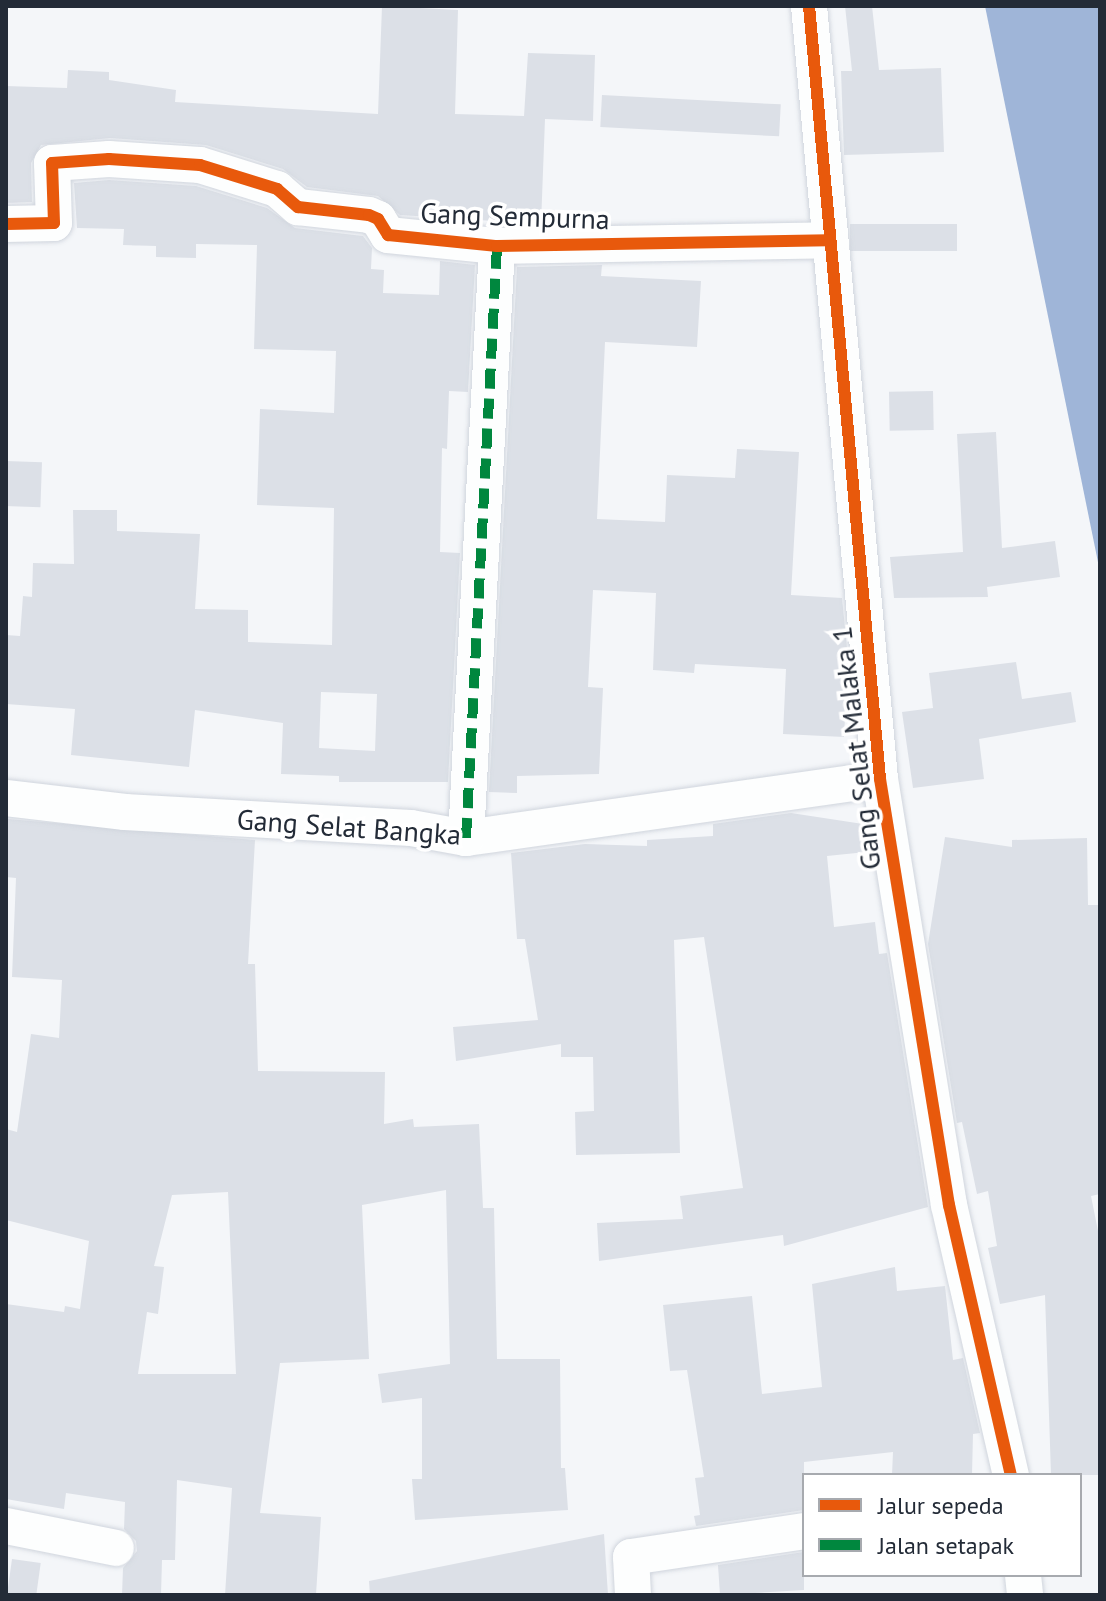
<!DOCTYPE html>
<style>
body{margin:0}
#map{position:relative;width:1106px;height:1601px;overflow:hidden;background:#f4f6f9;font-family:"PT Sans",sans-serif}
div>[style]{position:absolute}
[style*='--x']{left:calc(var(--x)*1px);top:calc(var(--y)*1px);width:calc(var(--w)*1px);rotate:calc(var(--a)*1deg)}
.water>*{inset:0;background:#9fb5d8}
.building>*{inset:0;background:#dce0e7;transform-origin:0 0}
.roads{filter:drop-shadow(0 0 2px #d0d5dd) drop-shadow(0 0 2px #d0d5dd)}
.street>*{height:36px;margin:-18px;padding:0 18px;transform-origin:18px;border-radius:18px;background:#fdfefe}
.quiet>*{height:10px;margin-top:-5px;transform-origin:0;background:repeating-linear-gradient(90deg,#00873e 0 20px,transparent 0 30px)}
.cycleway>*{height:12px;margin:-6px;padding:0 6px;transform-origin:6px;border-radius:6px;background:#e8590c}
span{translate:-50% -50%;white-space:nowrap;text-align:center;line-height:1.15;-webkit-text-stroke:7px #fff;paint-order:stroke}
.street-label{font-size:28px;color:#232b37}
.frame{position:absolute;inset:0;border:8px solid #232b37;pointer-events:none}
.legend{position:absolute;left:802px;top:1473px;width:280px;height:104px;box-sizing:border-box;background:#fff;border:2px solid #a7aaaf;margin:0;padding:10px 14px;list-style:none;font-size:24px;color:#232b37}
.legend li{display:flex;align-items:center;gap:16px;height:40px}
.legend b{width:40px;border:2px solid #a7aaaf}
</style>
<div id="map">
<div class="water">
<i style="clip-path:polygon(985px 6px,1100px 6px,1100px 572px)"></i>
</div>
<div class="building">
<i style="clip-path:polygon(382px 6px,458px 10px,455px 114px,524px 116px,528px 53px,595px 55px,593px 121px,545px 119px,541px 224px,400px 215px,378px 196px,307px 187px,283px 169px,206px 145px,110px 138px,41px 145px,31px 163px,32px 202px,6px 203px,6px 86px,67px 88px,68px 70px,109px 72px,109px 80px,176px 90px,175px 102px,378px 114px)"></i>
<i style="clip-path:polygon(845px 6px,872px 6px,879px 70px,941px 68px,944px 152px,844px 155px,841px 71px,852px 71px)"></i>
<i style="left:602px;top:95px;width:179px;height:32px;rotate:3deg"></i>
<i style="clip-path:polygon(evenodd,109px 180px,196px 186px,267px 208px,295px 228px,363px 236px,372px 248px,371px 269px,384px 270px,383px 293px,439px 295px,440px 261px,475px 265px,468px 392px,449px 391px,447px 449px,442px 448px,440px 552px,460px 553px,448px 782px,339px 782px,339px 776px,281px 774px,283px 723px,195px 710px,189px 767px,71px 755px,75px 709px,6px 704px,6px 635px,20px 636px,23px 596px,32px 597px,33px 563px,74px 564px,73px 510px,117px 510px,117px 531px,200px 534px,195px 609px,248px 610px,248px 642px,332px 645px,334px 508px,257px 505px,260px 409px,334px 413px,336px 351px,254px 349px,257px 245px,196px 244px,196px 258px,156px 257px,156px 246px,123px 245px,124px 229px,77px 228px,74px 183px,109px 180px,321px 692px,377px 694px,375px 751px,319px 748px,321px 692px)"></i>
<i style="left:957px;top:224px;width:27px;height:107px;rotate:90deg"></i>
<i style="clip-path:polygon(602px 265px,601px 276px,701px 281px,697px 347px,605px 342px,597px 519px,665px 522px,667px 475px,735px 478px,737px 449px,799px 452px,791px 595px,842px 598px,848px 658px,844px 737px,783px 734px,786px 669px,695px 664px,694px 673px,653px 670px,656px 593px,593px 590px,588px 687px,603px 688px,599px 774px,517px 776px,517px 793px,489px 792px,517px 267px)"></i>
<i style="left:933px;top:391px;width:39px;height:44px;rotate:89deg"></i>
<i style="clip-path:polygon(996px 432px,1002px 548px,1055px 541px,1060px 577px,987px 587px,988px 597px,894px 598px,890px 557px,963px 552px,957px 434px)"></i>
<i style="left:6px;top:461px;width:36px;height:45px;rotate:2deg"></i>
<i style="clip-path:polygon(1016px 662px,1022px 699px,1071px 692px,1076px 722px,979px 739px,984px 779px,913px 788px,902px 712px,933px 708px,929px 673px)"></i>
<i style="clip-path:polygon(791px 813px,863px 824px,866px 852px,827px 856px,834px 927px,875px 922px,879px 954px,887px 953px,928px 1207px,784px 1246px,783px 1235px,599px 1261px,597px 1223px,683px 1219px,680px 1196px,743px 1188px,704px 937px,674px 940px,680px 1153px,576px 1155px,575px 1112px,594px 1111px,593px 1057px,561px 1057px,561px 1044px,456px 1061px,453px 1027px,538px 1020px,525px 939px,517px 939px,511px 853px,585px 844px,647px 846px,647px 840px,713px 836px,713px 824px)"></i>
<i style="clip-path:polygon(evenodd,8px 819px,255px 840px,248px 964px,255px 964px,258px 1071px,385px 1072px,384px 1124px,413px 1119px,414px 1127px,479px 1124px,483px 1208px,494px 1208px,497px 1359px,560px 1359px,561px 1468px,565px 1468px,568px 1510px,415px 1520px,412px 1479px,422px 1479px,422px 1398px,382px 1403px,378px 1374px,450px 1364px,446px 1190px,362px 1205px,369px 1359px,280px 1363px,260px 1513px,321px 1517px,316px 1595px,225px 1595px,232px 1488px,177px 1480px,175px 1560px,162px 1560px,161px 1595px,122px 1595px,123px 1568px,137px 1551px,136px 1541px,124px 1529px,125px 1502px,66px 1493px,64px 1509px,6px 1499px,6px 1304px,64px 1312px,65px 1306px,80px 1309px,89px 1241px,6px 1220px,6px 1129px,17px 1132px,31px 1034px,59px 1038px,62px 980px,12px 977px,16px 878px,6px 877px,8px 819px,228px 1192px,236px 1374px,138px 1374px,147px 1312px,158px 1314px,164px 1267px,154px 1266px,172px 1195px,228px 1192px)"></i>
<i style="clip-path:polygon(945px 837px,1012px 847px,1012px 840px,1087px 838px,1088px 905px,1100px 905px,1100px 1194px,1091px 1196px,1100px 1241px,1100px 1475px,1051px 1475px,1045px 1295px,1000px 1304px,988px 1248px,997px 1246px,988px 1191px,977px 1194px,962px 1122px,957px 1123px,928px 944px)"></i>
<i style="clip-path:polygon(895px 1267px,897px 1291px,945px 1286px,953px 1360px,963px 1358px,980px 1433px,973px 1434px,972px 1475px,892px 1475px,893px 1452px,804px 1462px,804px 1510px,696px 1526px,694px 1516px,700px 1515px,695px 1478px,704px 1477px,687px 1370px,670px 1371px,663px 1305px,752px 1296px,762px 1394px,822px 1387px,812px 1284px)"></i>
<i style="clip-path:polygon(604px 1534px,608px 1595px,370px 1595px,369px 1581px)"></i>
<i style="clip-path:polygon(804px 1552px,804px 1590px,720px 1595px,718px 1565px)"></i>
<i style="left:12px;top:1559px;width:29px;height:36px;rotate:8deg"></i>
</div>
<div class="roads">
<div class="street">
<i style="--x:809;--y:6;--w:776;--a:84.75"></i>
<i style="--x:880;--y:779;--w:432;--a:80.8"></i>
<i style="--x:949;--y:1205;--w:277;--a:77.1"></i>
<i style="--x:6;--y:224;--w:48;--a:-1.2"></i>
<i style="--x:54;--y:223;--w:60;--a:-91.9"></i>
<i style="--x:52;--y:163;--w:57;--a:-4"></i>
<i style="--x:109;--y:159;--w:91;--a:3.8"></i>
<i style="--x:200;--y:165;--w:81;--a:17.3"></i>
<i style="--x:277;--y:189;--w:28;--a:41"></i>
<i style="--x:298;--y:207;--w:71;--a:6.4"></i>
<i style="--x:369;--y:215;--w:10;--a:24"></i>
<i style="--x:378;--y:219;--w:19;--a:58"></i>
<i style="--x:388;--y:235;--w:110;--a:5.8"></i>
<i style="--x:497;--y:246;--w:331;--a:-1"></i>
<i style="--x:6;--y:798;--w:120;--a:6.7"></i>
<i style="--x:125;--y:812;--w:286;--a:3.2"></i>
<i style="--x:411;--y:828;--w:56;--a:10.3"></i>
<i style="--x:466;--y:838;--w:418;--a:-8.1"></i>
<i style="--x:466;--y:838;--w:593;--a:-87"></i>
<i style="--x:6;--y:1526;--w:112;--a:11.3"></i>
<i style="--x:1023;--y:1575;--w:20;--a:84"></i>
<i style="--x:633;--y:1595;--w:38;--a:-93"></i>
<i style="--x:631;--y:1557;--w:175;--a:-8.5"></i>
</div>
</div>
<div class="quiet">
<i style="--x:466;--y:838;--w:593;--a:-87"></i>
</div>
<div class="cycleway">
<i style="--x:809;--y:6;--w:776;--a:84.75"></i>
<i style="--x:880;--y:779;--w:432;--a:80.8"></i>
<i style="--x:949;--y:1205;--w:277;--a:77.1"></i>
<i style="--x:6;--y:224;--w:48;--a:-1.2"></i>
<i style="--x:54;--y:223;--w:60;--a:-91.9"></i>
<i style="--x:52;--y:163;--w:57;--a:-4"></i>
<i style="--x:109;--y:159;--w:91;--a:3.8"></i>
<i style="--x:200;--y:165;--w:81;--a:17.3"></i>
<i style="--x:277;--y:189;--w:28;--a:41"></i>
<i style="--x:298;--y:207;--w:71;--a:6.4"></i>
<i style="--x:369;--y:215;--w:10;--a:24"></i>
<i style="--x:378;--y:219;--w:19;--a:58"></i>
<i style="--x:388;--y:235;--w:110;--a:5.8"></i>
<i style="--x:497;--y:246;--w:331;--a:-1"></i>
</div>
<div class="street-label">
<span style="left:515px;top:216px;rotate:2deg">Gang Sempurna</span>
<span style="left:856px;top:748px;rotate:-97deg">Gang Selat Malaka 1</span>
<span style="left:349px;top:827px;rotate:4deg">Gang Selat Bangka</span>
</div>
<div class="frame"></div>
<ul class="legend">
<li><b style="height:10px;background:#e8590c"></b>Jalur sepeda</li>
<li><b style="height:10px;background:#00873e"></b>Jalan setapak</li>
</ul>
</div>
